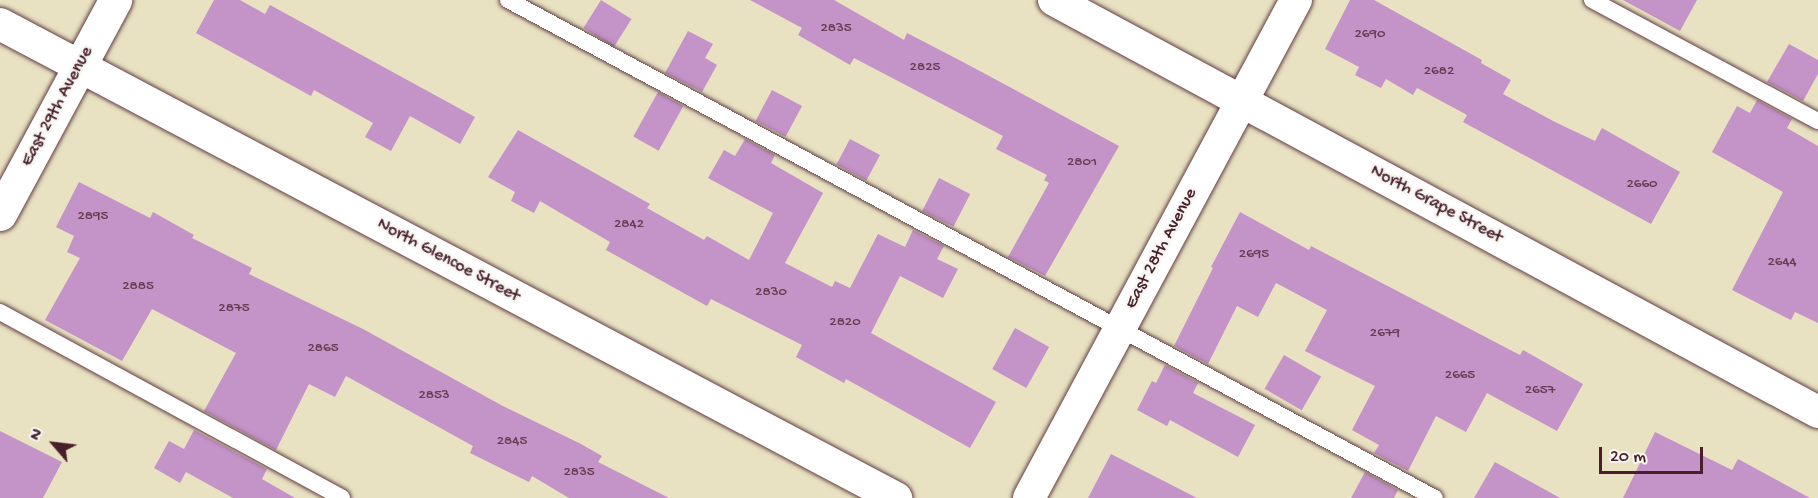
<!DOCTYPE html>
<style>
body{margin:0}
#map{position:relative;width:1818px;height:498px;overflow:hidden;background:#e8e2c2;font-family:"Gochi Hand",sans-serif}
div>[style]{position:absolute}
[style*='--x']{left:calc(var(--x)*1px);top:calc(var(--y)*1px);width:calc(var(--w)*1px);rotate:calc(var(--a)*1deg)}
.building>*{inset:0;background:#c493c7;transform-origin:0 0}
.roads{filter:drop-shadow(0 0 2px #623c42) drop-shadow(0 0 2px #623c42)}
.lane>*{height:16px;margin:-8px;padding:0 8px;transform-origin:8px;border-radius:8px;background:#fff}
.street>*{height:32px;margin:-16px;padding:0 16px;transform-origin:16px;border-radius:16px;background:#fff}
.secondary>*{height:33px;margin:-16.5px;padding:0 16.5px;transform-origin:16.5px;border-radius:16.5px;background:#fff}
span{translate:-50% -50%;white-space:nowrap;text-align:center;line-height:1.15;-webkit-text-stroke:5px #f6f6f2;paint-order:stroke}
.number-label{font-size:15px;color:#683c52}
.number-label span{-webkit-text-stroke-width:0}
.street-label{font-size:18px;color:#4a1f2b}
.north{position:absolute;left:24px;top:414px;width:60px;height:60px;-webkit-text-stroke:4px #f6f6f2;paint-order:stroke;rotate:298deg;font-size:16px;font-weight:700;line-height:24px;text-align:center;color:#4a1f2b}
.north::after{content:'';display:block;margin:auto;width:21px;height:27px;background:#4a1f2b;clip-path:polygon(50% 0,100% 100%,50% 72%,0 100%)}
.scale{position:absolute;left:1599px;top:447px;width:104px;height:27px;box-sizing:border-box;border:3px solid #4a1f2b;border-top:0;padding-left:8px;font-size:18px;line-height:21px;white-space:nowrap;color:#4a1f2b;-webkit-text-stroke:4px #f6f6f2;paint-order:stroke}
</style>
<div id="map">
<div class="building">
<i style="clip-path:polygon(214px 0,240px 0,265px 14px,270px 5px,475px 117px,460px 144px,410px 116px,391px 151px,365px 137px,373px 123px,314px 90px,311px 96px,196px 33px)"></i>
<i style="left:601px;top:0;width:36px;height:33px;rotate:32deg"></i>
<i style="clip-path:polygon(750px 0,834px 0,904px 40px,907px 33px,963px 62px,1119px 146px,1045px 276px,1008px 257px,1049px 183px,1044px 180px,1047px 175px,996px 149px,1003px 136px,854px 58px,850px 65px,798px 35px,802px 28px)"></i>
<i style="clip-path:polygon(1350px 0,1374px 0,1482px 60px,1481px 63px,1511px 80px,1503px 94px,1555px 122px,1595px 141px,1602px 128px,1680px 172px,1651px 224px,1463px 122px,1467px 115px,1417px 88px,1413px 95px,1386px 79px,1381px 88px,1355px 75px,1359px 67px,1325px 49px)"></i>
<i style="clip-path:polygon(1623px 0,1697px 0,1680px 31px)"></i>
<i style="clip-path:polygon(688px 31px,713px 44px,705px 58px,717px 65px,702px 92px,665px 73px)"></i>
<i style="clip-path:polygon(1789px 44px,1818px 60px,1818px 74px,1803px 101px,1767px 82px)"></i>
<i style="left:772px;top:90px;width:34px;height:35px;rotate:28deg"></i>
<i style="left:658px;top:92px;width:29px;height:51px;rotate:29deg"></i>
<i style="clip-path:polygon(1757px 100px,1792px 119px,1787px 128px,1818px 146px,1818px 323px,1795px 312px,1791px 320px,1732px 290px,1783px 192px,1712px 152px,1737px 106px,1750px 113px)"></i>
<i style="clip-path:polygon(518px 130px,650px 204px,647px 208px,704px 240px,707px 236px,749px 260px,773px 213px,708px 178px,724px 150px,735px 156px,745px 139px,775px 155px,771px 163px,823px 193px,785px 263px,832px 287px,835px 281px,850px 288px,878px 234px,905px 247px,913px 230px,944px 246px,937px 259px,958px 269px,943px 298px,900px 276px,871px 333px,996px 402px,970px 448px,846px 379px,844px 383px,796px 357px,802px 345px,711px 299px,707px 306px,606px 250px,610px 242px,540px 201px,534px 213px,511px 201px,515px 192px,488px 177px)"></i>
<i style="left:850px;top:139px;width:34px;height:29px;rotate:28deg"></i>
<i style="left:939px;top:178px;width:35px;height:37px;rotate:27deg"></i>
<i style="clip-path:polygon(79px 182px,150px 218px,153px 212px,194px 235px,192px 238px,252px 268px,249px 274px,363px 329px,501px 405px,581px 444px,602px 456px,598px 462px,669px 498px,569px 498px,532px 476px,529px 482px,470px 453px,473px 446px,346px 376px,335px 397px,309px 384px,276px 450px,204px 411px,236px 353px,152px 309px,122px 361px,45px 320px,80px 258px,67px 252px,74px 236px,56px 227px)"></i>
<i style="clip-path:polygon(1240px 212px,1309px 250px,1311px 246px,1520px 355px,1523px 350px,1583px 384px,1557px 431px,1487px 393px,1466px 432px,1436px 416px,1408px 471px,1374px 453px,1379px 445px,1352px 430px,1375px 386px,1305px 351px,1327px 310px,1276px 283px,1258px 317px,1237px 306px,1208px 364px,1174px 346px,1213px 268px,1211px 267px)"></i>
<i style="left:1015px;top:328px;width:39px;height:47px;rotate:29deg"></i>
<i style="left:1284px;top:355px;width:43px;height:39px;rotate:30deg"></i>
<i style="clip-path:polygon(1165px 365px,1198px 383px,1193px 393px,1255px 425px,1238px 457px,1170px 420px,1167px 426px,1137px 410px,1152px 381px,1156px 383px)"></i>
<i style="clip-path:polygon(194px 430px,267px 469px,262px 479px,295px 498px,233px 498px,186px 472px,180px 483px,154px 468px,169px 441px,184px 449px)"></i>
<i style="clip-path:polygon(0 431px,62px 462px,43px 498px,0 498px)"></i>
<i style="clip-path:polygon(1655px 432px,1732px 470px,1738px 459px,1810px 498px,1623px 498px)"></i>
<i style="clip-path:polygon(1111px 454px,1197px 498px,1088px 498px)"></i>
<i style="clip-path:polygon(1495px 462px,1560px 498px,1474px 498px)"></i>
<i style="clip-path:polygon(1365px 472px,1398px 490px,1394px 498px,1351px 498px)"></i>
</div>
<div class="roads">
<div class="lane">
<i style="--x:508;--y:0;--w:1052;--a:28.25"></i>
<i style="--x:1592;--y:0;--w:256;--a:28.2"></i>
<i style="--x:0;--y:312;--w:389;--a:28.5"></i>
</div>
<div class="street">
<i style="--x:1054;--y:0;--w:868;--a:28.34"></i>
<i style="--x:0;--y:24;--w:1014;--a:27.88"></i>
<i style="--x:1029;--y:498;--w:565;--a:-61.8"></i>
</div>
<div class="secondary">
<i style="--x:0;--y:214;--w:243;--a:-61.7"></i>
</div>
</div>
<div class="number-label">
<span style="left:836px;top:29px">2835</span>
<span style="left:1370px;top:35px">2690</span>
<span style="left:925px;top:68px">2825</span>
<span style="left:1439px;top:72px">2682</span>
<span style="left:1082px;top:163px">2801</span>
<span style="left:1642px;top:185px">2660</span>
<span style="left:93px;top:217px">2895</span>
<span style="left:629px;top:225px">2842</span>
<span style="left:1254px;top:255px">2695</span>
<span style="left:1782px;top:263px">2644</span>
<span style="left:138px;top:287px">2885</span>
<span style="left:771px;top:293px">2830</span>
<span style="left:234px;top:309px">2875</span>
<span style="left:845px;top:323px">2820</span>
<span style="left:1385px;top:334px">2679</span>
<span style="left:323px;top:349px">2865</span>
<span style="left:1460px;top:376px">2665</span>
<span style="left:1540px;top:391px">2657</span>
<span style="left:434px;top:396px">2853</span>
<span style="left:512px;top:442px">2845</span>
<span style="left:579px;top:473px">2835</span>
</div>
<div class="street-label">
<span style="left:58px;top:107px;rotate:-62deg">East 29th Avenue</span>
<span style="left:1436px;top:205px;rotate:28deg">North Grape Street</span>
<span style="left:1162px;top:249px;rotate:-62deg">East 28th Avenue</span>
<span style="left:448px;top:261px;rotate:28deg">North Glencoe Street</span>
</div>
<div class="north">N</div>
<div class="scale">20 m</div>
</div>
